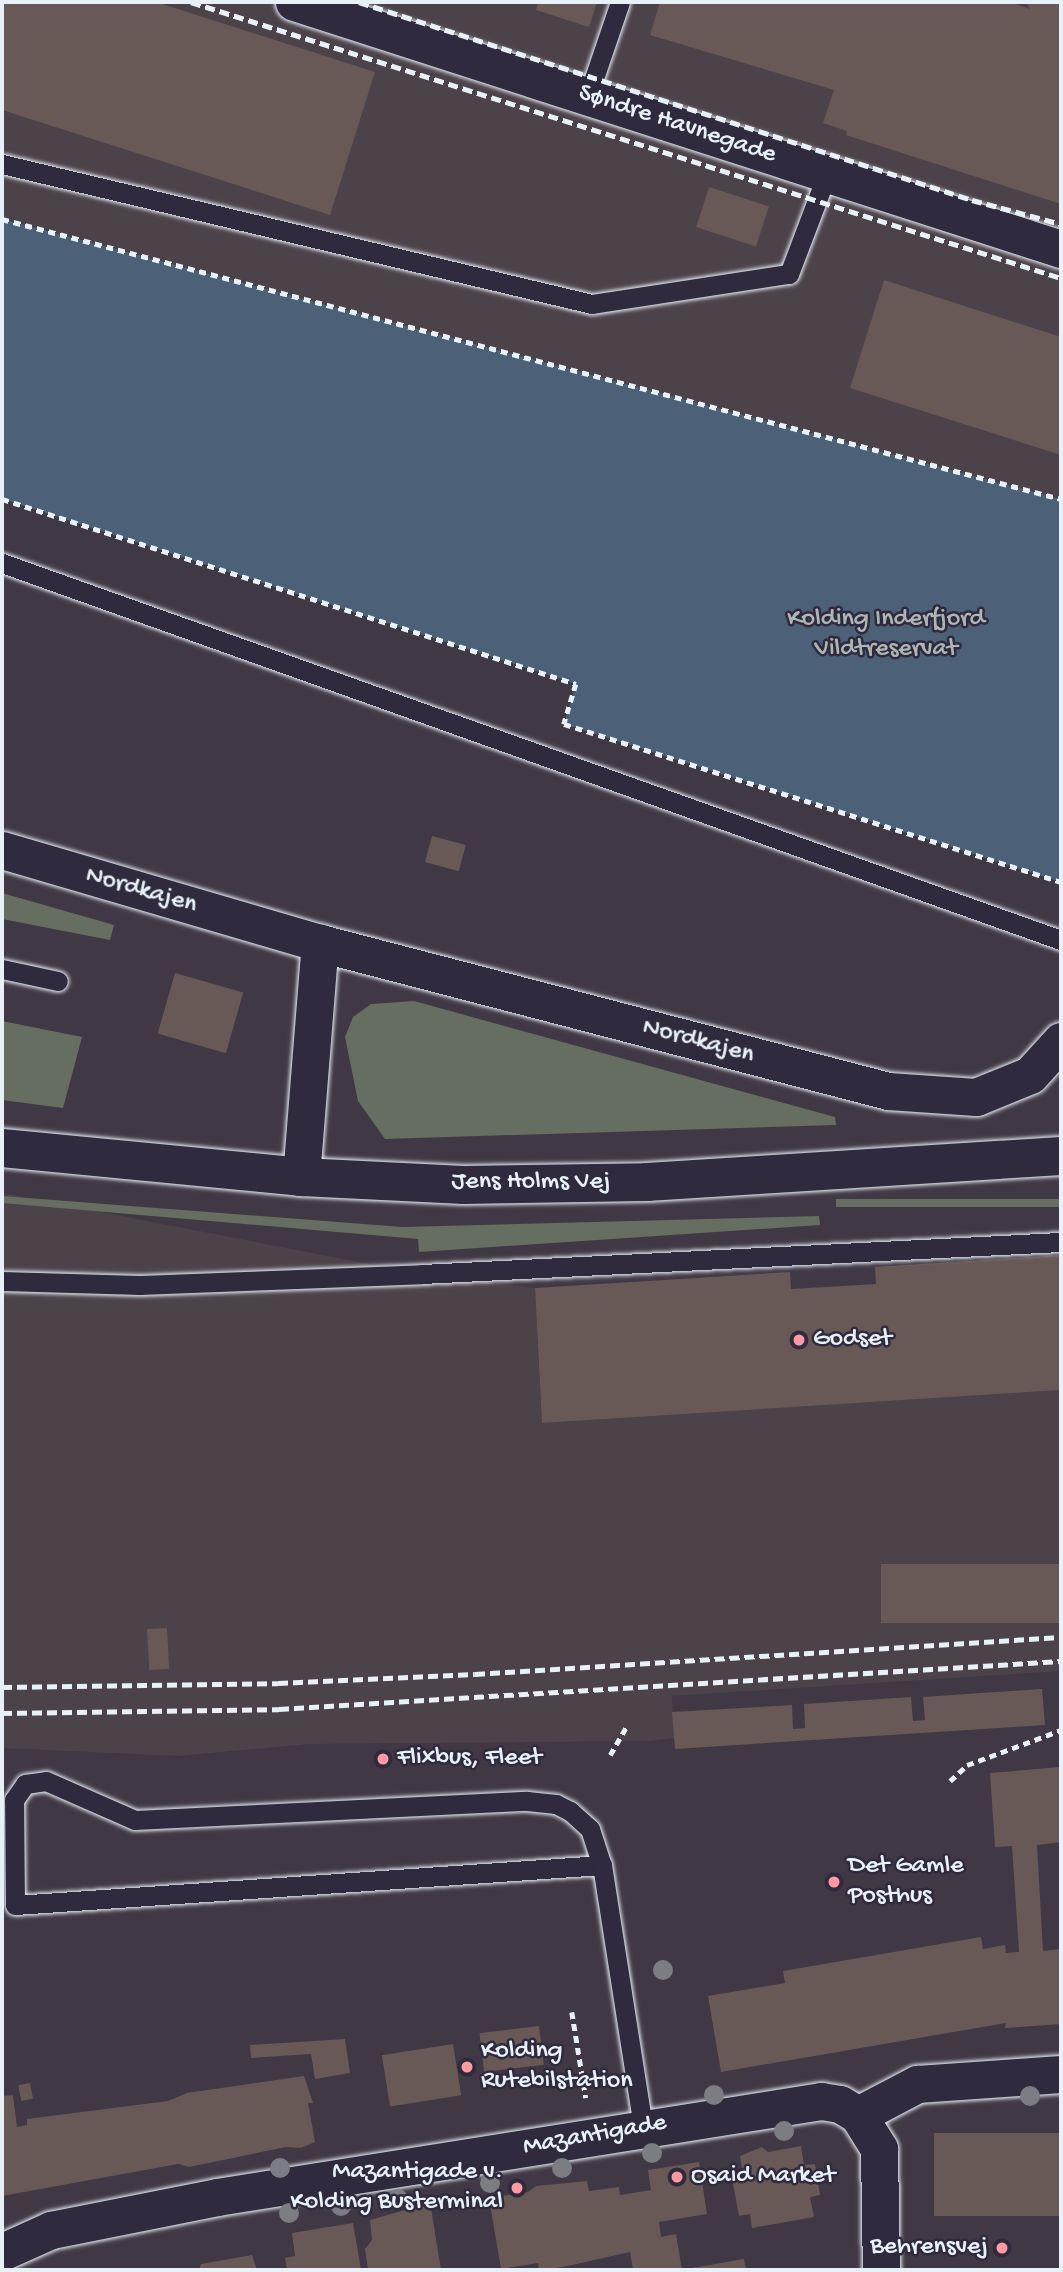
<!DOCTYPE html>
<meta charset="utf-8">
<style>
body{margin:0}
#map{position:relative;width:1063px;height:2272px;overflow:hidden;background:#403844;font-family:"Gochi Hand",sans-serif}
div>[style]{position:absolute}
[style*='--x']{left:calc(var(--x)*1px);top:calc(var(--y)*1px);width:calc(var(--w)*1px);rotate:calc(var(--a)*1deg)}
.built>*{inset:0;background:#4c4249}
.green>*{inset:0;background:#656e61;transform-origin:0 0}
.water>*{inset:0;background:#4c6177}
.building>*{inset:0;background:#685956;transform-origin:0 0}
.path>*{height:4.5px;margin-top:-2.25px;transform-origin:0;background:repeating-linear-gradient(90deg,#e8f1f8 0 7px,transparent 0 12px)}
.roads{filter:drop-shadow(0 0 2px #e8f1f8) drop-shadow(0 0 2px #e8f1f8)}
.lane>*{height:19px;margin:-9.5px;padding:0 9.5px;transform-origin:9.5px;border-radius:9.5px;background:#2f2a3d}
.street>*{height:37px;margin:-18.5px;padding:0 18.5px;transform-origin:18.5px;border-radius:18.5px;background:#2f2a3d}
.secondary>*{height:38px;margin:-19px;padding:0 19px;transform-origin:19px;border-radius:19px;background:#2f2a3d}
.rail>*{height:5px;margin-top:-2.5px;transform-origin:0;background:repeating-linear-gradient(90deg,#e8f1f8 0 10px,transparent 0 15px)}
.trees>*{width:20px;height:20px;margin:-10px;border-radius:50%;background:#7c7d82}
.dots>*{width:19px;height:19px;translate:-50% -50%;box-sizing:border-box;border:4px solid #2f2a3d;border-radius:50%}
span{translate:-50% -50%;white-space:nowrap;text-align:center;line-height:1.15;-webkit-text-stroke:5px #2f2a3d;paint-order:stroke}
.street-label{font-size:26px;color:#e8f1f8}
.park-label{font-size:26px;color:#adb6b4}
.poi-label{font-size:26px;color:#e8f1f8}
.left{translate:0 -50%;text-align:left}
.right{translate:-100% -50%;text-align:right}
.frame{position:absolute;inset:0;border:4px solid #e8f1f8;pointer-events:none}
</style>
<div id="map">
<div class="built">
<i style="clip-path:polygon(2px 2px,1061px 2px,1061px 499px,2px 219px)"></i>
<i style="clip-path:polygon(2px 1193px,421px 1274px,535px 1288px,542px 1423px,1061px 1390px,1061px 1671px,672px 1696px,674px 1738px,649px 1741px,309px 1744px,178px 1756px,2px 1748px)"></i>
</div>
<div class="green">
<i style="clip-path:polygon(2px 893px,114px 925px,110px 940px,2px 919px)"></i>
<i style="clip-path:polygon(414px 1001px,835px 1117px,836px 1125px,385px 1139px,358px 1101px,345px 1037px,353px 1017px,371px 1004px)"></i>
<i style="clip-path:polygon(2px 1021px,82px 1037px,63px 1108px,2px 1100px)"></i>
<i style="clip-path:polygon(2px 1196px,402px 1227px,819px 1216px,820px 1225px,419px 1252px,418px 1239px,2px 1203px)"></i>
<i style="left:1061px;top:1199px;width:8px;height:225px;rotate:90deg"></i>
</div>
<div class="water">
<i style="clip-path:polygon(2px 219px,1061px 499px,1061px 882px,564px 724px,576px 684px,2px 499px)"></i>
</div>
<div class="building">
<i style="clip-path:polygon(2px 2px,156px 2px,375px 72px,330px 215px,2px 110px)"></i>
<i style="clip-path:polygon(538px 2px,597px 2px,589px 27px,536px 10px)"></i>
<i style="clip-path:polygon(660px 2px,1009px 2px,1030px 9px,1026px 2px,1061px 2px,1061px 204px,846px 135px,847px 131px,823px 123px,834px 90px,650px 35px)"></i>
<i style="left:709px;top:187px;width:63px;height:42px;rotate:18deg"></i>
<i style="clip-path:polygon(884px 280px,1061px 337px,1061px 455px,850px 388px)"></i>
<i style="left:432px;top:836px;width:35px;height:27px;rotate:15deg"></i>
<i style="left:175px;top:973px;width:71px;height:63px;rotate:16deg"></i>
<i style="clip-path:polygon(1061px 1255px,1061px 1390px,542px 1423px,535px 1288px,790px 1272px,791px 1289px,876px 1284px,875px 1267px)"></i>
<i style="left:1061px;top:1564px;width:59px;height:180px;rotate:90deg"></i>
<i style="left:167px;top:1628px;width:41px;height:20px;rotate:87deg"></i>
<i style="clip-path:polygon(1042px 1689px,1045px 1725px,675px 1749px,672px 1712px,792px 1705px,793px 1729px,805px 1728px,804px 1704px,911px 1697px,913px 1721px,925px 1720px,923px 1697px)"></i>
<i style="clip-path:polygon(1061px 1767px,1061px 1842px,1037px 1845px,1043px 1951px,1061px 1949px,1061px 2024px,1005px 2028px,1006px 2023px,721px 2072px,708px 1996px,785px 1983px,783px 1971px,981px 1937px,983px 1949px,1005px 1945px,1006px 1953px,1019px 1952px,1012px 1846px,995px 1847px,990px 1773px)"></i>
<i style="left:539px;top:2026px;width:39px;height:60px;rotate:83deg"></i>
<i style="clip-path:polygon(345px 2039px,350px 2073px,315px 2079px,311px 2054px,251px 2058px,250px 2045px)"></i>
<i style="left:453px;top:2044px;width:52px;height:72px;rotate:81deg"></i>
<i style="clip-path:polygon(304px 2076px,313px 2103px,308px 2103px,315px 2142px,301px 2148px,286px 2147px,189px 2167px,178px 2164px,2px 2196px,2px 2096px,13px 2095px,17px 2127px,27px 2125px,27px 2119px,168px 2101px,187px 2093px)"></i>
<i style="left:30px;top:2083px;width:16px;height:12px;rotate:79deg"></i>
<i style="left:1061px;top:2133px;width:83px;height:127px;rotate:90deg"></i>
<i style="clip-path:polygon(801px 2146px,804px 2165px,815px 2164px,820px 2195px,810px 2197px,814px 2217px,752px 2228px,750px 2214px,739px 2216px,732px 2178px,743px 2176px,740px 2156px,762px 2147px,768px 2152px)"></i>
<i style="clip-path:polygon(699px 2162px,707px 2214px,659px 2222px,661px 2237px,676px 2234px,682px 2270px,633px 2270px,630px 2252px,563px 2267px,539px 2270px,538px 2263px,501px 2269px,489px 2198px,528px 2192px,536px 2186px,587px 2181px,589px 2191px,619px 2187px,620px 2195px,651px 2190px,648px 2170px)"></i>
<i style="clip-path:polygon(419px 2206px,431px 2208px,441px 2270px,368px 2269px,365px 2249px,372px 2240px,370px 2220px)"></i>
<i style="clip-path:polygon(353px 2223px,361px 2270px,287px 2270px,285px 2258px,295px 2256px,292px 2233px)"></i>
<i style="clip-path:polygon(252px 2255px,257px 2270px,199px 2270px,201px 2264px)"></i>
<i style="clip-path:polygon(744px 2259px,746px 2270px,686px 2270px,686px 2269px)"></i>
</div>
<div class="path">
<i style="--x:2;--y:219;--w:1095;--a:14.81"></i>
<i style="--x:2;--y:499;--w:603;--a:17.86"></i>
<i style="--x:576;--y:684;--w:42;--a:106.7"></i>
<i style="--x:564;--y:724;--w:522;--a:17.64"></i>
<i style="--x:610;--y:1755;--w:32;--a:-60"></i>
<i style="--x:950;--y:1781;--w:23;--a:-43"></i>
<i style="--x:967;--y:1765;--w:100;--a:-20.4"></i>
<i style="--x:572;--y:2012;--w:87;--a:80.8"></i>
</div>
<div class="roads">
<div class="lane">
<i style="--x:588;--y:96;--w:99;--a:-71.2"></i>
<i style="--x:2;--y:164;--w:606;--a:13.35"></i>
<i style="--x:592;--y:304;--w:199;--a:-8.7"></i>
<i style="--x:789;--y:274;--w:107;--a:-69.2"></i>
<i style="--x:2;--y:563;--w:1124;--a:19.6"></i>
<i style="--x:2;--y:969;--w:57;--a:12.1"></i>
<i style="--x:2;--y:1281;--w:138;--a:1.7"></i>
<i style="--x:140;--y:1285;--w:282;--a:-2.2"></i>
<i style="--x:422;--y:1274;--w:640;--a:-2.87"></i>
<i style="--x:602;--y:1865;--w:588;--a:176.1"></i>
<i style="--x:15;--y:1905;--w:105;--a:-90.5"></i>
<i style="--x:14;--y:1800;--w:19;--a:-55"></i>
<i style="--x:25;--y:1784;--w:21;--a:-8"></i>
<i style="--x:46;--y:1781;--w:97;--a:23.7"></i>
<i style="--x:135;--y:1820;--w:392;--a:-2.8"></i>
<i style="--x:527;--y:1801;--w:29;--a:6"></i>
<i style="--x:556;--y:1804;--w:16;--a:27"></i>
<i style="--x:570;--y:1811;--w:27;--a:42"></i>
<i style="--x:590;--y:1829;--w:38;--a:72"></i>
<i style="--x:602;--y:1865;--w:265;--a:81.1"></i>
</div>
<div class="street">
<i style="--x:294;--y:2;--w:806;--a:17.85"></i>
<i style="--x:2;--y:850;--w:331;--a:16.3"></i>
<i style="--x:320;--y:943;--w:587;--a:14.6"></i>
<i style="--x:888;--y:1091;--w:88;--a:3.9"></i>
<i style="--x:976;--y:1097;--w:58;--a:-22.2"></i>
<i style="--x:1030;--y:1075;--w:46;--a:-47.6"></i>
<i style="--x:301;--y:1177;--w:235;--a:-85.4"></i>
<i style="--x:858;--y:2115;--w:67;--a:-27.7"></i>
<i style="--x:917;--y:2084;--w:144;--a:-4"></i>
<i style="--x:2;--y:2252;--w:54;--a:-24.2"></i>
<i style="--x:51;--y:2230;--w:169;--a:-11.2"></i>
<i style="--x:217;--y:2197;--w:612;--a:-9.03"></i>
<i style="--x:821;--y:2101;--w:19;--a:9"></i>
<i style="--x:840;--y:2104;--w:21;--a:31"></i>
<i style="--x:858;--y:2115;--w:40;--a:58"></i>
<i style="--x:879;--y:2149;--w:121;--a:89.1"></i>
</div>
<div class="secondary">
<i style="--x:2;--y:1148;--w:300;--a:5.5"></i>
<i style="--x:301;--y:1177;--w:163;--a:2.8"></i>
<i style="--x:464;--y:1185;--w:183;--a:-0.9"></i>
<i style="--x:647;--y:1182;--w:415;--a:-3.6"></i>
</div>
</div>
<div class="rail">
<i style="--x:191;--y:2;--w:913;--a:17.6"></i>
<i style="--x:359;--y:2;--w:644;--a:17.9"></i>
<i style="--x:972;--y:200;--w:92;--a:15.1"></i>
<i style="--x:2;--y:1687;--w:276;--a:-0.8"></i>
<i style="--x:278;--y:1683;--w:197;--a:-2.6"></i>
<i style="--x:475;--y:1674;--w:587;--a:-3.61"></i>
<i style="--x:2;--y:1713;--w:277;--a:-0.8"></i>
<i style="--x:279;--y:1709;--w:783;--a:-3.51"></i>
</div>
<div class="trees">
<i style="left:663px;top:1970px"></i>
<i style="left:714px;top:2095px"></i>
<i style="left:1030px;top:2096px"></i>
<i style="left:784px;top:2131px"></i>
<i style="left:652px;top:2153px"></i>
<i style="left:280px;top:2168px"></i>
<i style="left:562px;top:2168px"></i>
<i style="left:490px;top:2183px"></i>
<i style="left:398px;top:2199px"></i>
<i style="left:341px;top:2206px"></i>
<i style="left:289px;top:2213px"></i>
</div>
<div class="dots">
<i style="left:799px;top:1340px;background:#ff9aa2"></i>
<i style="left:383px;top:1759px;background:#ff9aa2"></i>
<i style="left:834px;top:1882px;background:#ff9aa2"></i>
<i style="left:467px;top:2067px;background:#ff9aa2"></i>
<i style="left:677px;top:2177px;background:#ff9aa2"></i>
<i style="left:517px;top:2188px;background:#ff9aa2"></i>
<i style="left:1002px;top:2248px;background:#ff9aa2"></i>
</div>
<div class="street-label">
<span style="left:677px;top:125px;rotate:18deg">Søndre Havnegade</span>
<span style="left:141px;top:891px;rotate:16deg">Nordkajen</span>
<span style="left:698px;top:1042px;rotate:15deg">Nordkajen</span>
<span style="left:531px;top:1183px">Jens Holms Vej</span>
<span style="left:595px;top:2136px;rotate:-10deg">Mazantigade</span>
</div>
<div class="park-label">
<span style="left:886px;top:635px">Kolding Inderfjord<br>Vildtreservat</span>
</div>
<div class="poi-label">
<span class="left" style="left:813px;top:1340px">Godset</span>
<span class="left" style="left:397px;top:1759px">Flixbus, Fleet</span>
<span class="left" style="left:848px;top:1882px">Det Gamle<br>Posthus</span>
<span class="left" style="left:481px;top:2067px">Kolding<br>Rutebilstation</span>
<span class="right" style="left:503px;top:2188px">Mazantigade v.<br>Kolding Busterminal</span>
<span class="left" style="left:691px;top:2177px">Osaid Market</span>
<span class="right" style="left:988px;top:2248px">Behrensvej</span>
</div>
<div class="frame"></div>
</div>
